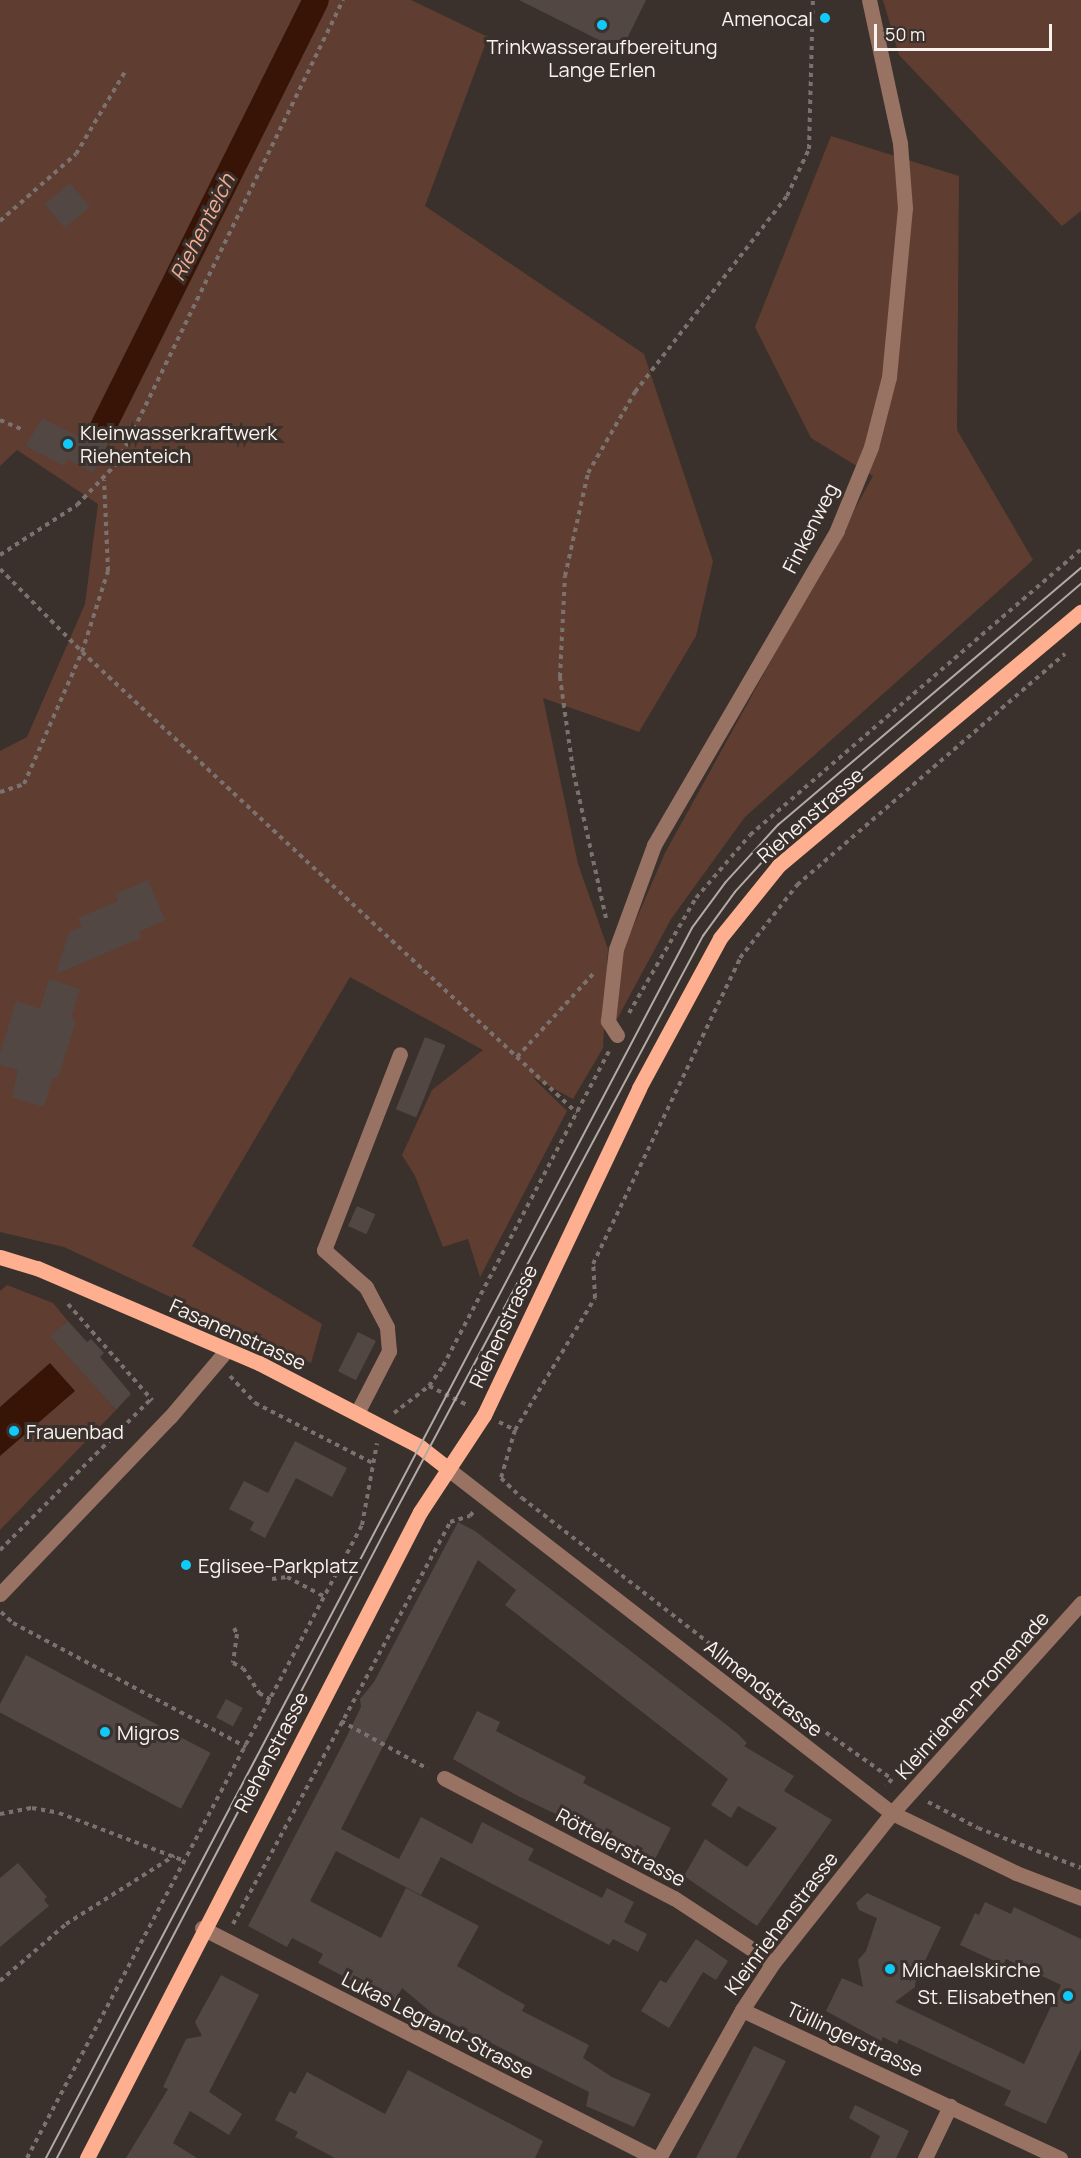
<!DOCTYPE html>
<meta charset="utf-8">
<style>
body{margin:0}
#map{position:relative;width:1081px;height:2158px;overflow:hidden;background:#3a302c;font-family:Manrope,sans-serif}
div>[style]{position:absolute}
[style*='--x']{left:calc(var(--x)*1px);top:calc(var(--y)*1px);width:calc(var(--w)*1px);rotate:calc(var(--a)*1deg)}
.green>*{inset:0;background:#5f3e31}
.water>*{inset:0;background:#371405}
.canal>*{height:26px;margin:-13px;padding:0 13px;transform-origin:13px;border-radius:13px;background:#371405}
.building>*{inset:0;background:#524743;transform-origin:0 0}
.path>*{height:4px;margin-top:-2px;transform-origin:0;background:repeating-linear-gradient(90deg,#7b726f 0 4.5px,transparent 0 9px)}
.minor>*{height:15px;margin:-7.5px;padding:0 7.5px;transform-origin:7.5px;border-radius:7.5px;background:#987262}
.major>*{height:15px;margin:-7.5px;padding:0 7.5px;transform-origin:7.5px;border-radius:7.5px;background:#feaf8f}
.tram>*{height:1.5px;margin:-0.75px;padding:0 0.75px;transform-origin:0.75px;border-radius:0.75px;background:#b1aaa6}
.dots>*{width:16px;height:16px;translate:-50% -50%;box-sizing:border-box;border:3px solid #3a302c;border-radius:50%}
span{translate:-50% -50%;white-space:nowrap;text-align:center;line-height:1.15;-webkit-text-stroke:6px #3a302c;paint-order:stroke}
.poi-label{font-size:20px;color:#f9f3f0}
.right{translate:-100% -50%;text-align:right}
.left{translate:0 -50%;text-align:left}
.street-label{font-size:20px;color:#f9f3f0}
.water-label{font-size:21px;color:#f2ac90;font-style:italic}
.scale{position:absolute;left:874px;top:24px;width:178px;height:27px;box-sizing:border-box;border:3px solid #f9f3f0;border-top:0;padding-left:8px;font-size:18px;line-height:21px;white-space:nowrap;color:#f9f3f0;-webkit-text-stroke:4px #3a302c;paint-order:stroke}
</style>
<div id="map">
<div class="green">
<i style="clip-path:polygon(0 0,411px 0,488px 37px,425px 206px,644px 354px,713px 561px,696px 636px,639px 732px,543px 698px,578px 864px,608px 949px,603px 1048px,573px 1099px,532px 1077px,567px 1111px,480px 1277px,468px 1239px,443px 1247px,415px 1176px,402px 1155px,432px 1090px,483px 1050px,350px 977px,192px 1246px,322px 1324px,311px 1363px,64px 1247px,0 1232px,0 751px,27px 737px,85px 604px,98px 504px,17px 450px,0 466px)"></i>
<i style="clip-path:polygon(883px 0,1081px 0,1081px 211px,1062px 226px,899px 55px)"></i>
<i style="clip-path:polygon(831px 136px,959px 176px,957px 430px,1033px 560px,745px 817px,671px 919px,615px 1023px,622px 952px,665px 853px,873px 476px,811px 438px,755px 327px)"></i>
<i style="clip-path:polygon(7px 1285px,53px 1303px,68px 1321px,51px 1336px,116px 1410px,0 1530px,0 1291px)"></i>
</div>
<div class="water">
<i style="clip-path:polygon(50px 1363px,75px 1391px,0 1456px,0 1407px)"></i>
</div>
<div class="canal">
<i style="--x:89;--y:455;--w:508;--a:-63.49"></i>
</div>
<div class="building">
<i style="clip-path:polygon(519px 0,646px 0,621px 51px)"></i>
<i style="left:70px;top:183px;width:31px;height:33px;rotate:50deg"></i>
<i style="clip-path:polygon(42px 418px,79px 437px,84px 427px,110px 441px,93px 473px,67px 459px,64px 466px,26px 446px)"></i>
<i style="clip-path:polygon(148px 880px,165px 920px,139px 932px,141px 938px,56px 974px,69px 932px,82px 927px,78px 918px,118px 901px,115px 894px)"></i>
<i style="clip-path:polygon(49px 979px,80px 989px,71px 1018px,76px 1020px,58px 1078px,53px 1077px,44px 1107px,12px 1097px,18px 1070px,0 1065px,0 1054px,16px 1001px,40px 1009px)"></i>
<i style="left:425px;top:1037px;width:22px;height:78px;rotate:22deg"></i>
<i style="left:357px;top:1206px;width:20px;height:22px;rotate:24deg"></i>
<i style="clip-path:polygon(68px 1321px,87px 1342px,91px 1339px,104px 1353px,100px 1357px,131px 1394px,116px 1410px,50px 1336px)"></i>
<i style="left:358px;top:1332px;width:20px;height:44px;rotate:27deg"></i>
<i style="clip-path:polygon(295px 1441px,347px 1468px,332px 1497px,296px 1478px,265px 1538px,250px 1530px,254px 1522px,229px 1509px,244px 1481px,268px 1493px)"></i>
<i style="clip-path:polygon(458px 1522px,475px 1531px,737px 1733px,747px 1743px,744px 1746px,794px 1776px,784px 1791px,832px 1820px,757px 1926px,684px 1876px,705px 1839px,747px 1867px,777px 1828px,738px 1806px,731px 1818px,711px 1805px,728px 1779px,505px 1605px,516px 1590px,478px 1560px,341px 1829px,399px 1859px,421px 1817px,472px 1844px,482px 1822px,534px 1849px,528px 1860px,602px 1898px,607px 1888px,634px 1902px,624px 1922px,647px 1934px,638px 1952px,613px 1939px,609px 1945px,441px 1857px,421px 1895px,336px 1851px,310px 1901px,381px 1938px,406px 1888px,479px 1926px,457px 1966px,525px 2005px,522px 2011px,589px 2045px,583px 2058px,612px 2077px,651px 2094px,634px 2127px,586px 2106px,589px 2092px,433px 2014px,402px 1988px,394px 2003px,318px 1963px,323px 1954px,292px 1938px,287px 1947px,248px 1926px,344px 1742px,361px 1707px,360px 1699px,374px 1682px)"></i>
<i style="left:26px;top:1655px;width:209px;height:63px;rotate:28deg"></i>
<i style="left:226px;top:1699px;width:19px;height:21px;rotate:28deg"></i>
<i style="clip-path:polygon(477px 1711px,500px 1722px,496px 1731px,586px 1777px,583px 1783px,671px 1828px,654px 1861px,516px 1795px,453px 1759px)"></i>
<i style="clip-path:polygon(18px 1863px,47px 1897px,44px 1900px,49px 1906px,0 1947px,0 1878px)"></i>
<i style="clip-path:polygon(867px 1893px,941px 1927px,924px 1963px,925px 1969px,916px 1975px,915px 1987px,895px 2002px,1024px 2064px,1061px 1985px,1006px 1959px,1003px 1965px,960px 1945px,975px 1913px,979px 1915px,985px 1902px,1011px 1914px,1014px 1907px,1081px 1939px,1081px 2049px,1046px 2124px,1004px 2105px,1011px 2091px,899px 2039px,897px 2044px,883px 2037px,881px 2041px,826px 2011px,842px 1978px,863px 1987px,858px 1960px,866px 1951px,877px 1918px,859px 1910px,856px 1903px)"></i>
<i style="clip-path:polygon(696px 1939px,728px 1961px,716px 1980px,703px 1972px,669px 2028px,641px 2011px,660px 1980px,666px 1983px)"></i>
<i style="clip-path:polygon(221px 1975px,259px 1995px,209px 2092px,242px 2114px,229px 2135px,190px 2111px,173px 2143px,197px 2158px,126px 2158px,168px 2089px,163px 2087px,186px 2039px,202px 2036px,195px 2022px)"></i>
<i style="clip-path:polygon(754px 2046px,786px 2061px,736px 2158px,696px 2158px)"></i>
<i style="clip-path:polygon(408px 2070px,543px 2141px,535px 2158px,335px 2158px,295px 2137px,298px 2132px,275px 2120px,290px 2091px,295px 2094px,307px 2072px,385px 2114px)"></i>
<i style="clip-path:polygon(855px 2105px,909px 2131px,896px 2158px,870px 2158px,880px 2136px,849px 2118px)"></i>
</div>
<div class="path">
<i style="--x:0;--y:221;--w:101;--a:-41.4"></i>
<i style="--x:76;--y:154;--w:98;--a:-59.2"></i>
<i style="--x:0;--y:420;--w:23;--a:23"></i>
<i style="--x:0;--y:555;--w:92;--a:-33"></i>
<i style="--x:77;--y:505;--w:59;--a:-46.4"></i>
<i style="--x:118;--y:462;--w:514;--a:-64.03"></i>
<i style="--x:0;--y:569;--w:117;--a:45.3"></i>
<i style="--x:82;--y:652;--w:676;--a:42.96"></i>
<i style="--x:0;--y:792;--w:25;--a:-18"></i>
<i style="--x:24;--y:784;--w:144;--a:-66.3"></i>
<i style="--x:82;--y:652;--w:85;--a:-72.2"></i>
<i style="--x:108;--y:571;--w:91;--a:-92.5"></i>
<i style="--x:606;--y:918;--w:152;--a:-102.6"></i>
<i style="--x:573;--y:770;--w:94;--a:-98"></i>
<i style="--x:560;--y:677;--w:101;--a:-87.2"></i>
<i style="--x:565;--y:576;--w:106;--a:-77.4"></i>
<i style="--x:588;--y:473;--w:94;--a:-59.9"></i>
<i style="--x:635;--y:392;--w:248;--a:-52.2"></i>
<i style="--x:787;--y:196;--w:52;--a:-64.9"></i>
<i style="--x:809;--y:149;--w:149;--a:-88.5"></i>
<i style="--x:629;--y:1013;--w:133;--a:-59.8"></i>
<i style="--x:696;--y:898;--w:83;--a:-49.4"></i>
<i style="--x:750;--y:835;--w:437;--a:-40.8"></i>
<i style="--x:517;--y:1057;--w:114;--a:-47.5"></i>
<i style="--x:68;--y:1304;--w:128;--a:48.8"></i>
<i style="--x:230;--y:1376;--w:37;--a:47"></i>
<i style="--x:255;--y:1403;--w:132;--a:27"></i>
<i style="--x:429;--y:1386;--w:45;--a:26.6"></i>
<i style="--x:394;--y:1413;--w:44;--a:-37.6"></i>
<i style="--x:429;--y:1386;--w:24;--a:-55"></i>
<i style="--x:443;--y:1366;--w:356;--a:-62.2"></i>
<i style="--x:499;--y:1422;--w:18;--a:27"></i>
<i style="--x:515;--y:1430;--w:50;--a:106.3"></i>
<i style="--x:501;--y:1478;--w:29;--a:44"></i>
<i style="--x:522;--y:1498;--w:357;--a:37.8"></i>
<i style="--x:804;--y:1717;--w:108;--a:35.2"></i>
<i style="--x:892;--y:1779;--w:9;--a:131"></i>
<i style="--x:515;--y:1430;--w:154;--a:-58.8"></i>
<i style="--x:595;--y:1298;--w:34;--a:-93"></i>
<i style="--x:593;--y:1264;--w:339;--a:-64.3"></i>
<i style="--x:740;--y:958;--w:93;--a:-52"></i>
<i style="--x:797;--y:885;--w:354;--a:-40.8"></i>
<i style="--x:0;--y:1550;--w:214;--a:-45"></i>
<i style="--x:272;--y:1579;--w:15;--a:-8"></i>
<i style="--x:287;--y:1577;--w:43;--a:27.8"></i>
<i style="--x:1;--y:1612;--w:16;--a:43"></i>
<i style="--x:13;--y:1623;--w:264;--a:28"></i>
<i style="--x:234;--y:1628;--w:7;--a:63"></i>
<i style="--x:237;--y:1634;--w:29;--a:98"></i>
<i style="--x:233;--y:1663;--w:11;--a:27"></i>
<i style="--x:243;--y:1668;--w:30;--a:57"></i>
<i style="--x:259;--y:1693;--w:14;--a:30"></i>
<i style="--x:341;--y:1721;--w:99;--a:28.9"></i>
<i style="--x:928;--y:1802;--w:56;--a:27.5"></i>
<i style="--x:978;--y:1828;--w:110;--a:21.2"></i>
<i style="--x:0;--y:1814;--w:33;--a:-11"></i>
<i style="--x:32;--y:1808;--w:27;--a:10"></i>
<i style="--x:59;--y:1813;--w:135;--a:20.9"></i>
<i style="--x:233;--y:1924;--w:457;--a:-61.6"></i>
<i style="--x:450;--y:1522;--w:21;--a:-17"></i>
<i style="--x:470;--y:1516;--w:6;--a:-51"></i>
<i style="--x:0;--y:1981;--w:87;--a:-40.8"></i>
<i style="--x:66;--y:1924;--w:128;--a:-32.2"></i>
<i style="--x:27;--y:2158;--w:716;--a:-62.11"></i>
<i style="--x:362;--y:1525;--w:83;--a:-79.6"></i>
</div>
<div class="minor">
<i style="--x:617;--y:1035;--w:17;--a:-123"></i>
<i style="--x:608;--y:1021;--w:72;--a:-83.7"></i>
<i style="--x:616;--y:949;--w:111;--a:-69.9"></i>
<i style="--x:654;--y:845;--w:364;--a:-59.8"></i>
<i style="--x:837;--y:530;--w:90;--a:-67.7"></i>
<i style="--x:871;--y:447;--w:72;--a:-75.6"></i>
<i style="--x:889;--y:377;--w:170;--a:-84.6"></i>
<i style="--x:905;--y:208;--w:65;--a:-94.4"></i>
<i style="--x:900;--y:143;--w:146;--a:-102.2"></i>
<i style="--x:357;--y:1413;--w:70;--a:-62.7"></i>
<i style="--x:389;--y:1351;--w:24;--a:-95"></i>
<i style="--x:387;--y:1327;--w:45;--a:-117.7"></i>
<i style="--x:366;--y:1287;--w:56;--a:-138.6"></i>
<i style="--x:324;--y:1250;--w:210;--a:-68.8"></i>
<i style="--x:448;--y:1469;--w:562;--a:37.77"></i>
<i style="--x:892;--y:1813;--w:138;--a:25.8"></i>
<i style="--x:1016;--y:1873;--w:70;--a:21"></i>
<i style="--x:0;--y:1594;--w:245;--a:-46.2"></i>
<i style="--x:170;--y:1417;--w:87;--a:-49.7"></i>
<i style="--x:444;--y:1778;--w:259;--a:27.6"></i>
<i style="--x:674;--y:1898;--w:118;--a:33.3"></i>
<i style="--x:202;--y:1928;--w:508;--a:26.92"></i>
<i style="--x:742;--y:2010;--w:351;--a:25"></i>
<i style="--x:659;--y:2158;--w:170;--a:-60.7"></i>
<i style="--x:742;--y:2010;--w:56;--a:-56.6"></i>
<i style="--x:773;--y:1963;--w:191;--a:-51.6"></i>
<i style="--x:892;--y:1813;--w:283;--a:-48"></i>
<i style="--x:925;--y:2158;--w:58;--a:-64.3"></i>
</div>
<div class="major">
<i style="--x:0;--y:1257;--w:39;--a:17"></i>
<i style="--x:37;--y:1268;--w:241;--a:23.2"></i>
<i style="--x:259;--y:1363;--w:180;--a:27.4"></i>
<i style="--x:419;--y:1446;--w:37;--a:38"></i>
<i style="--x:87;--y:2158;--w:727;--a:-62.73"></i>
<i style="--x:420;--y:1512;--w:116;--a:-56.6"></i>
<i style="--x:484;--y:1415;--w:362;--a:-64.6"></i>
<i style="--x:639;--y:1088;--w:170;--a:-61.6"></i>
<i style="--x:720;--y:938;--w:94;--a:-51.1"></i>
<i style="--x:779;--y:865;--w:394;--a:-40"></i>
</div>
<div class="tram">
<i style="--x:46;--y:2158;--w:1389;--a:-62.29"></i>
<i style="--x:692;--y:928;--w:56;--a:-53.7"></i>
<i style="--x:725;--y:883;--w:79;--a:-47.6"></i>
<i style="--x:778;--y:825;--w:397;--a:-40.3"></i>
<i style="--x:57;--y:2158;--w:708;--a:-62.38"></i>
<i style="--x:385;--y:1531;--w:675;--a:-61.88"></i>
<i style="--x:703;--y:936;--w:54;--a:-54"></i>
<i style="--x:735;--y:892;--w:77;--a:-47.6"></i>
<i style="--x:787;--y:835;--w:387;--a:-40.5"></i>
</div>
<div class="dots">
<i style="left:825px;top:18px;background:#10cafa"></i>
<i style="left:602px;top:25px;background:#10cafa"></i>
<i style="left:68px;top:444px;background:#10cafa"></i>
<i style="left:14px;top:1431px;background:#10cafa"></i>
<i style="left:186px;top:1565px;background:#10cafa"></i>
<i style="left:105px;top:1732px;background:#10cafa"></i>
<i style="left:890px;top:1969px;background:#10cafa"></i>
<i style="left:1068px;top:1996px;background:#10cafa"></i>
</div>
<div class="poi-label">
<span class="right" style="left:813px;top:18px">Amenocal</span>
<span style="left:602px;top:58px">Trinkwasseraufbereitung<br>Lange Erlen</span>
<span class="left" style="left:80px;top:444px">Kleinwasserkraftwerk<br>Riehenteich</span>
<span class="left" style="left:26px;top:1431px">Frauenbad</span>
<span class="left" style="left:198px;top:1565px">Eglisee-Parkplatz</span>
<span class="left" style="left:117px;top:1732px">Migros</span>
<span class="left" style="left:902px;top:1969px">Michaelskirche</span>
<span class="right" style="left:1056px;top:1996px">St. Elisabethen</span>
</div>
<div class="street-label">
<span style="left:810px;top:528px;rotate:-63deg">Finkenweg</span>
<span style="left:810px;top:815px;rotate:-41deg">Riehenstrasse</span>
<span style="left:503px;top:1326px;rotate:-65deg">Riehenstrasse</span>
<span style="left:238px;top:1334px;rotate:24deg">Fasanenstrasse</span>
<span style="left:764px;top:1688px;rotate:38deg">Allmendstrasse</span>
<span style="left:972px;top:1695px;rotate:-48deg">Kleinriehen-Promenade</span>
<span style="left:271px;top:1752px;rotate:-62deg">Riehenstrasse</span>
<span style="left:621px;top:1847px;rotate:28deg">Röttelerstrasse</span>
<span style="left:781px;top:1923px;rotate:-53deg">Kleinriehenstrasse</span>
<span style="left:438px;top:2025px;rotate:27deg">Lukas Legrand-Strasse</span>
<span style="left:855px;top:2039px;rotate:25deg">Tüllingerstrasse</span>
</div>
<div class="water-label">
<span style="left:202px;top:227px;rotate:-63deg">Riehenteich</span>
</div>
<div class="scale">50 m</div>
</div>
